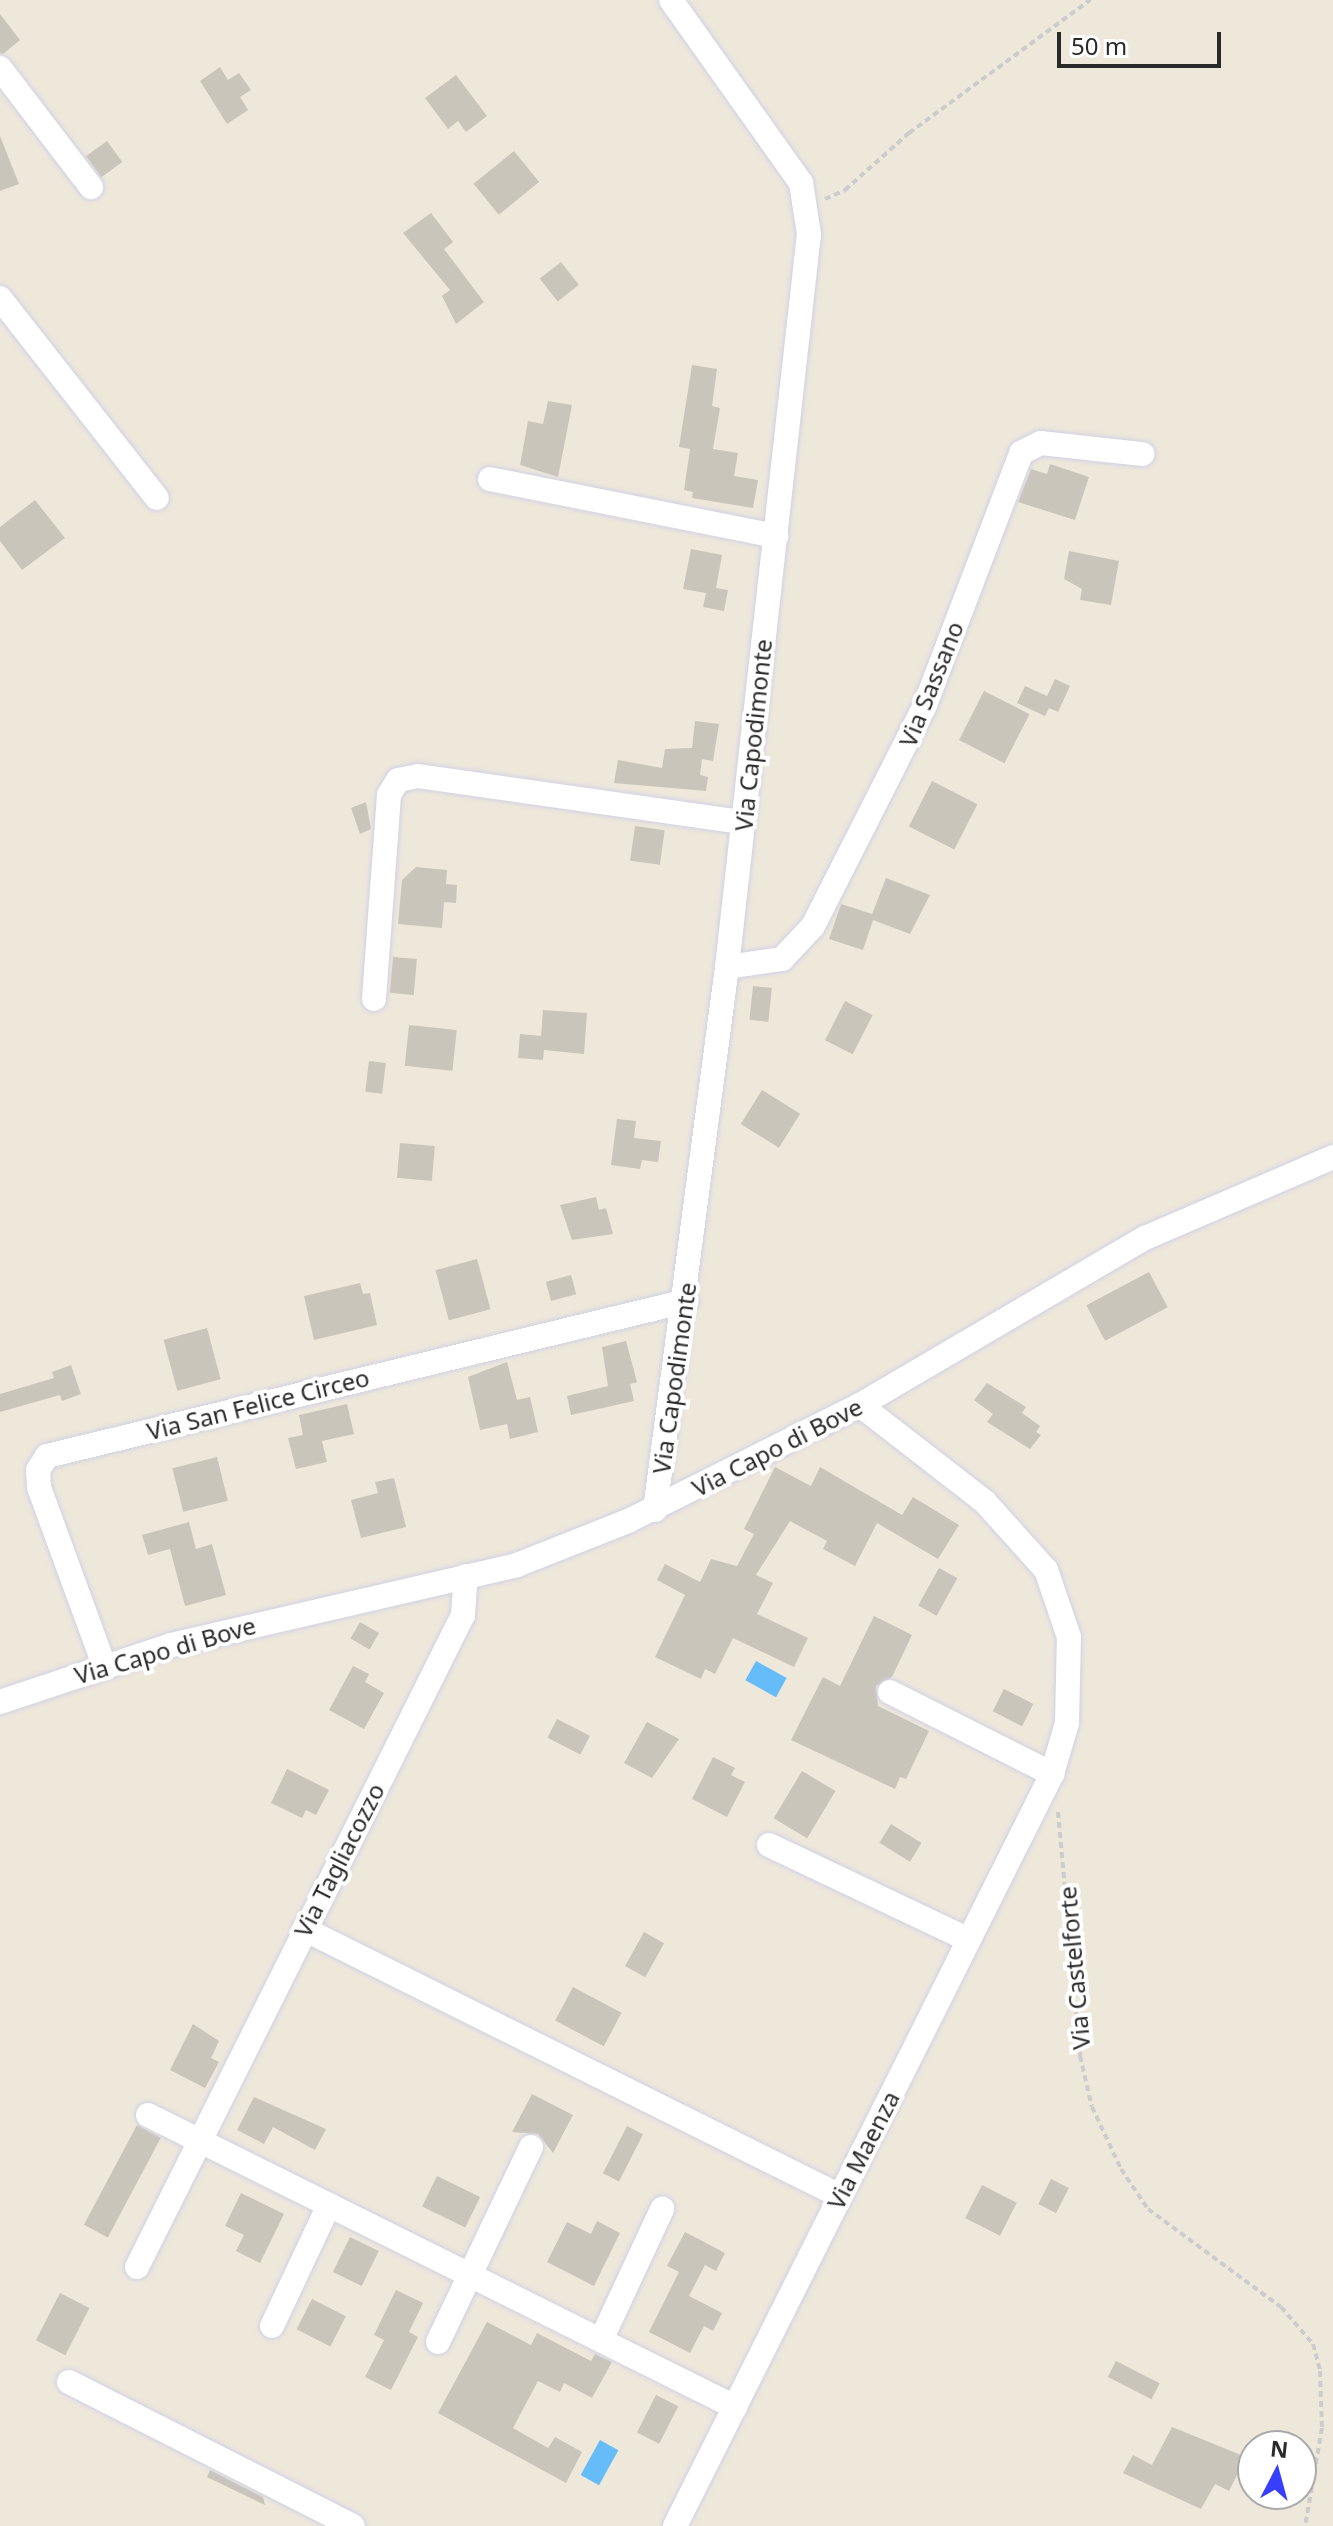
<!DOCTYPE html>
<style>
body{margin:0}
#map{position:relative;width:1333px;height:2526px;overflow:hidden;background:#eee8db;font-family:"Noto Sans",sans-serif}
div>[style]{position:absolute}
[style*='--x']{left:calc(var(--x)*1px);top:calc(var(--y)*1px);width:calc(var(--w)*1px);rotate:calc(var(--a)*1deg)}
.water>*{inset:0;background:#66bcf8;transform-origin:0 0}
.building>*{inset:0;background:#c9c5bb;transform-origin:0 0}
.path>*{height:4px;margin-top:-2px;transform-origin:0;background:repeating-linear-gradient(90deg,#ccc 0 6px,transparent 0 10px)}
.roads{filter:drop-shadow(0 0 2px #d0d1e4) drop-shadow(0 0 2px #d0d1e4)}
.street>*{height:24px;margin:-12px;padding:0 12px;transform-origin:12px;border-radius:12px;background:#fff}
span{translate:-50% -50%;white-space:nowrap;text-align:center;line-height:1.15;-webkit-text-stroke:8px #fff;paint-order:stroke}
.street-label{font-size:24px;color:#2a2a2a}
.north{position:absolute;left:1237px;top:2430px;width:80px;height:80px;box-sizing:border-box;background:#fff;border:2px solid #aaa;border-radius:50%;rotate:6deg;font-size:22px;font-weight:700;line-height:32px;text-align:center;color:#2a2a2a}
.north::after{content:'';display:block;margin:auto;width:28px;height:36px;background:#373fff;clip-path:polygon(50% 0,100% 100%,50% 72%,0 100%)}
.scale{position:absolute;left:1057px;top:32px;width:164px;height:36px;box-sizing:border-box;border:4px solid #2a2a2a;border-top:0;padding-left:10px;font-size:24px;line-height:28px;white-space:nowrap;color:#2a2a2a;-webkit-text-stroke:6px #fff;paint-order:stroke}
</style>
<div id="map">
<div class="water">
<i style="left:756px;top:1661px;width:35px;height:22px;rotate:29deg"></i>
<i style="left:600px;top:2440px;width:21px;height:40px;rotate:29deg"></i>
</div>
<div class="building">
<i style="clip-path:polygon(0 14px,20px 40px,3px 54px,0 53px)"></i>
<i style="clip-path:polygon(220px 67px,228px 80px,239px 73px,251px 90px,240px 97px,248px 110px,227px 124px,200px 81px)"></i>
<i style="clip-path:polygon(456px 75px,487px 116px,466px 132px,458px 121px,448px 129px,425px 98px)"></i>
<i style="clip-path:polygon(0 136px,19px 184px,0 191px)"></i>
<i style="left:107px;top:141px;width:26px;height:26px;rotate:54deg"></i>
<i style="left:514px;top:151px;width:40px;height:52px;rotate:51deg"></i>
<i style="clip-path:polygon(431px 213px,453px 242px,444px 249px,484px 302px,456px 324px,442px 296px,450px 290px,403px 233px)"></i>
<i style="left:561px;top:262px;width:29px;height:27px;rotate:52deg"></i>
<i style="clip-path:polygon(692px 365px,717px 369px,712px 406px,720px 408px,713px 449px,738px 453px,734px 476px,758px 480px,753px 508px,692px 498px,693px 492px,684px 490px,690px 449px,679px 447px)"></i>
<i style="clip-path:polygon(548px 401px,572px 405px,558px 477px,520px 465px,528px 421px,543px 424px)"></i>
<i style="clip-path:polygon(1050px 464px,1089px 477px,1075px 520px,1018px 502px,1031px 469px,1047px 474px)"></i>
<i style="clip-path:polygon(35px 500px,65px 538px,22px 570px,0 541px,0 527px)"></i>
<i style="clip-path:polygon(691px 549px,722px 555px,716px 588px,728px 590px,724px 611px,703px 607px,706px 593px,683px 589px)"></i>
<i style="clip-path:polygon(1069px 551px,1119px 561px,1111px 605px,1080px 600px,1082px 589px,1064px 579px)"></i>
<i style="clip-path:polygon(1055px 679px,1070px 686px,1058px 712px,1049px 708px,1045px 716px,1017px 703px,1025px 686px,1047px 696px)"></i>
<i style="left:984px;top:691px;width:51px;height:55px;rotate:27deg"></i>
<i style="clip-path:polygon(695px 721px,719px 724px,713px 761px,702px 759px,700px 775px,708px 777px,706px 791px,614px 783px,618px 760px,662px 768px,665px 749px,692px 748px)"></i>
<i style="left:932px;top:781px;width:51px;height:51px;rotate:27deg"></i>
<i style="clip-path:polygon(366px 802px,371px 829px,360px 834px,351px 808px)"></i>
<i style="left:635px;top:826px;width:30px;height:35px;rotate:8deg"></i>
<i style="clip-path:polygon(416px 867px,447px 870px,446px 884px,457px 885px,456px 903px,444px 902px,442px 928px,398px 924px,402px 880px)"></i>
<i style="clip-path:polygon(886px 878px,930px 895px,910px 934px,873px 920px,863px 950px,829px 939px,841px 904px,872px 914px)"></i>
<i style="left:393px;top:957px;width:24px;height:36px;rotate:5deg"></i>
<i style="left:753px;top:986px;width:19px;height:34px;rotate:6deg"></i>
<i style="left:845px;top:1001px;width:31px;height:44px;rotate:27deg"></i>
<i style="clip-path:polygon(543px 1010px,587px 1013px,584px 1054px,544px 1050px,543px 1060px,518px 1058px,520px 1034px,541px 1036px)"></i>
<i style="left:409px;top:1025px;width:48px;height:41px;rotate:6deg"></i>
<i style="left:369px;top:1061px;width:17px;height:31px;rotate:7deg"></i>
<i style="left:762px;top:1090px;width:45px;height:40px;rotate:32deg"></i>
<i style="clip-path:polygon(617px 1119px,636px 1121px,634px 1138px,661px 1141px,658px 1162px,642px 1160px,640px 1169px,611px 1165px)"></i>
<i style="left:400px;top:1143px;width:35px;height:35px;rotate:5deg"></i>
<i style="clip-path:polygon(596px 1197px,599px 1210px,606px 1208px,613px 1234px,572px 1240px,560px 1205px)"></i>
<i style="left:477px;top:1259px;width:52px;height:43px;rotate:75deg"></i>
<i style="left:1149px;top:1272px;width:40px;height:71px;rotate:62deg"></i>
<i style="left:571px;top:1275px;width:20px;height:26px;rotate:75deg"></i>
<i style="clip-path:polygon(360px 1283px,363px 1294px,370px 1293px,377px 1325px,314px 1340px,304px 1296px)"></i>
<i style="left:207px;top:1328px;width:53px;height:45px;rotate:75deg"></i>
<i style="clip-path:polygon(626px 1341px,637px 1382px,630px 1384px,634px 1401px,571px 1415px,567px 1396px,608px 1386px,602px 1347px)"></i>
<i style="clip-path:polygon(507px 1362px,517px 1400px,530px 1397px,538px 1432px,510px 1439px,507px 1424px,480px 1430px,468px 1377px)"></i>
<i style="clip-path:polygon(71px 1365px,81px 1394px,62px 1401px,60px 1395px,0 1412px,0 1394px,54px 1378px,52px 1372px)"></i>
<i style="clip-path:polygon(987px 1383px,1026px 1407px,1022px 1413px,1040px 1426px,1036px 1432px,1041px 1435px,1030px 1449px,987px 1422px,993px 1414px,974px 1400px)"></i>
<i style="clip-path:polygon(347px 1404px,354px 1434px,322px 1441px,327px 1462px,296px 1469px,288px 1438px,303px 1435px,299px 1415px)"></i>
<i style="left:217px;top:1457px;width:45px;height:46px;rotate:76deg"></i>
<i style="clip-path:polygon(775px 1467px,811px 1486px,820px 1467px,902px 1515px,913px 1497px,959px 1525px,938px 1559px,877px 1523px,855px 1566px,823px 1549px,827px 1541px,790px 1521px,756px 1575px,773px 1583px,757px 1614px,808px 1638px,794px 1667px,733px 1638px,715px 1674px,705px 1669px,701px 1679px,655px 1657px,685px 1595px,657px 1580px,665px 1564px,700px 1582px,711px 1559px,737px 1566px,754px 1534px,744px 1529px)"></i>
<i style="clip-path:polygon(394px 1478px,406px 1527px,361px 1538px,351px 1500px,378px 1493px,375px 1482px)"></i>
<i style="clip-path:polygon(189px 1522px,196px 1549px,212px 1544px,226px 1595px,185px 1606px,170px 1549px,148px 1555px,142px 1535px)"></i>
<i style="left:939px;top:1568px;width:21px;height:43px;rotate:29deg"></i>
<i style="clip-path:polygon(874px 1616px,912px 1635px,892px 1677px,876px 1686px,878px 1706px,929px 1731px,906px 1779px,900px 1777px,895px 1789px,791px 1740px,823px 1677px,840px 1686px)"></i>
<i style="left:360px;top:1622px;width:22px;height:19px;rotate:30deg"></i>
<i style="clip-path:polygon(353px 1666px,369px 1674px,365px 1682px,384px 1693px,364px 1729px,329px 1710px)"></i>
<i style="left:1004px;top:1689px;width:33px;height:25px;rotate:27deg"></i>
<i style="left:557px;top:1719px;width:37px;height:21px;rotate:27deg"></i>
<i style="clip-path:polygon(647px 1722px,679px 1739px,652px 1778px,624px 1763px)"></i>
<i style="clip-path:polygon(713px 1757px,735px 1768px,731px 1775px,745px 1782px,727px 1817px,692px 1799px)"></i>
<i style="clip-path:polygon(287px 1769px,329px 1790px,316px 1815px,306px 1810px,302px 1818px,271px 1803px)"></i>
<i style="left:802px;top:1771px;width:39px;height:55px;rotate:31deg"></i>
<i style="left:891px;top:1824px;width:36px;height:22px;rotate:32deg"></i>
<i style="left:644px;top:1932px;width:23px;height:39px;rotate:29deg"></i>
<i style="left:573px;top:1987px;width:55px;height:38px;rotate:28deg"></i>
<i style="clip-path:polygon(193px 2024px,219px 2041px,211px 2058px,219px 2062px,205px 2088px,170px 2070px)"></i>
<i style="clip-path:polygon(532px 2094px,573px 2115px,553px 2153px,538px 2134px,512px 2132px)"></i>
<i style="clip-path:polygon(254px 2097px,326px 2129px,315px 2150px,273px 2127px,264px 2144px,237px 2130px)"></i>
<i style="left:137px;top:2125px;width:27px;height:113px;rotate:28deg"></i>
<i style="left:627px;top:2126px;width:18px;height:53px;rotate:27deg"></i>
<i style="left:437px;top:2176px;width:48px;height:34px;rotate:26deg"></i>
<i style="left:1051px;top:2179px;width:20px;height:28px;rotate:27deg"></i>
<i style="left:982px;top:2185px;width:39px;height:37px;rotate:27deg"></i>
<i style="clip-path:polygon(241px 2193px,284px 2214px,260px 2263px,236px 2251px,244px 2235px,225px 2226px)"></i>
<i style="clip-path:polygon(597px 2221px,620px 2233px,594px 2286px,547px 2262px,567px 2222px,591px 2234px)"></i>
<i style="clip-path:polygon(685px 2232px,725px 2253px,716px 2271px,705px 2265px,689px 2296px,722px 2313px,713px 2331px,704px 2326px,690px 2353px,649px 2332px,679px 2272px,667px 2266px)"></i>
<i style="left:350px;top:2237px;width:32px;height:39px;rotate:26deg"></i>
<i style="clip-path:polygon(396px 2290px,423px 2303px,409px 2332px,418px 2337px,391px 2390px,365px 2377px,384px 2340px,374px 2335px)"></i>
<i style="left:60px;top:2293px;width:33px;height:53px;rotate:27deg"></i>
<i style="left:312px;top:2299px;width:38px;height:34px;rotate:27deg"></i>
<i style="clip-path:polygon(487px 2322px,531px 2345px,537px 2333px,591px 2361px,595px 2354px,612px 2362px,592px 2398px,564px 2383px,560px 2392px,538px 2381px,513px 2428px,548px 2448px,555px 2437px,582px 2452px,566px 2483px,438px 2413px)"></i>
<i style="left:1116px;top:2361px;width:49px;height:18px;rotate:27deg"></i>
<i style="left:656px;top:2395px;width:25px;height:42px;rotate:27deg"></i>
<i style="clip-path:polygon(1172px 2427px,1246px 2457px,1229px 2491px,1215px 2484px,1201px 2509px,1123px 2473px,1133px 2455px,1152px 2465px)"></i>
<i style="clip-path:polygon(210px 2470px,263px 2497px,265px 2505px,207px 2477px)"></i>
</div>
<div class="path">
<i style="--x:825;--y:199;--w:22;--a:-24"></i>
<i style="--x:845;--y:190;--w:86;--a:-41.7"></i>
<i style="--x:909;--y:133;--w:225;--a:-36.3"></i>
<i style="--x:1058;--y:1812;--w:245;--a:84.8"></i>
<i style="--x:1080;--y:2056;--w:52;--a:76.8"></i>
<i style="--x:1092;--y:2107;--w:68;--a:64.9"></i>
<i style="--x:1121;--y:2169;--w:48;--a:56"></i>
<i style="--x:1148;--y:2209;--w:165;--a:36.4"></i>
<i style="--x:1281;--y:2307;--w:49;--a:49.1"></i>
<i style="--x:1313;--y:2344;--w:28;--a:75"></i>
<i style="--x:1320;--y:2371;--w:57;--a:88"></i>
<i style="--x:1322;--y:2428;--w:99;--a:99.8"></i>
</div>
<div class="roads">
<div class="street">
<i style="--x:0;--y:68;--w:150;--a:52.6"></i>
<i style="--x:0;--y:298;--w:254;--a:51.9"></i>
<i style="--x:490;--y:479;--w:292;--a:11.3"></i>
<i style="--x:727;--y:967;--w:56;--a:-8.3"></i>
<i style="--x:782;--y:959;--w:45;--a:-46.8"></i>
<i style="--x:813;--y:926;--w:248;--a:-63.1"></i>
<i style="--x:925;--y:705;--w:270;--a:-69.1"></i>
<i style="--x:1021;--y:453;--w:22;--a:-27"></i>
<i style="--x:1041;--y:443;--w:102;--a:6.2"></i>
<i style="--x:374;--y:999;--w:205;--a:-85.8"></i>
<i style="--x:389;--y:795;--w:17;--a:-59"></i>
<i style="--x:398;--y:780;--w:20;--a:-11"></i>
<i style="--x:418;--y:776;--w:328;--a:8.1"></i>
<i style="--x:655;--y:1510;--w:548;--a:-82.45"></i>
<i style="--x:727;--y:967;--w:738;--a:-83.62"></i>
<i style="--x:809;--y:234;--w:52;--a:-98.9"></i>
<i style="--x:801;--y:183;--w:224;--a:-125.4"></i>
<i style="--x:104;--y:1665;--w:189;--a:-110.1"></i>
<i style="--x:39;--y:1487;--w:17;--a:-93"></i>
<i style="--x:38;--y:1470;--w:17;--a:-57"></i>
<i style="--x:47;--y:1456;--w:658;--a:-13.63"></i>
<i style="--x:890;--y:1692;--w:182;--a:26.8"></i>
<i style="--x:0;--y:1702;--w:180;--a:-18.4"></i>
<i style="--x:171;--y:1645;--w:355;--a:-13"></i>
<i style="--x:517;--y:1565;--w:119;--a:-21.6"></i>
<i style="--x:628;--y:1521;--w:259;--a:-26.6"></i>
<i style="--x:860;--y:1405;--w:330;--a:-30.4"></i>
<i style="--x:1145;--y:1238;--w:205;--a:-23.3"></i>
<i style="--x:769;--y:1845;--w:221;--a:25.4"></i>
<i style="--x:304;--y:1929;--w:599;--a:26.48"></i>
<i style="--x:148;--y:2115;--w:656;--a:26.45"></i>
<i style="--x:137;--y:2267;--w:729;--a:-63.43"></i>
<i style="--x:463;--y:1615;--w:39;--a:-86"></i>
<i style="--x:272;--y:2326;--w:134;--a:-64.8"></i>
<i style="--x:601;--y:2340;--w:145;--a:-65"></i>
<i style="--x:438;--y:2342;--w:216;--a:-64.5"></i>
<i style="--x:69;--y:2382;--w:318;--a:26.9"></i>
<i style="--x:675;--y:2526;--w:841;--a:-63.37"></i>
<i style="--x:1052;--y:1774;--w:53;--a:-73.6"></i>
<i style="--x:1067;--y:1723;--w:86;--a:-88.7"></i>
<i style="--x:1069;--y:1637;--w:71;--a:-108.9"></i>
<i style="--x:1046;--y:1570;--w:91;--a:-131.9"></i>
<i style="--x:985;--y:1502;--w:158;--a:-142.2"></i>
</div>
</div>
<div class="street-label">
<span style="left:931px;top:684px;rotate:-68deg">Via Sassano</span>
<span style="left:753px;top:735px;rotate:-84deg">Via Capodimonte</span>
<span style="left:674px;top:1378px;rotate:-82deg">Via Capodimonte</span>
<span style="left:258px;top:1404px;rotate:-14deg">Via San Felice Circeo</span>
<span style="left:777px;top:1447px;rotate:-27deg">Via Capo di Bove</span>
<span style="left:165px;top:1650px;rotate:-16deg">Via Capo di Bove</span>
<span style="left:339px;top:1860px;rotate:-63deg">Via Tagliacozzo</span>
<span style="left:1074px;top:1968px;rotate:-95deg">Via Castelforte</span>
<span style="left:863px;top:2150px;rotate:-63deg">Via Maenza</span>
</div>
<div class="north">N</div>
<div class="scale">50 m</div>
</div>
